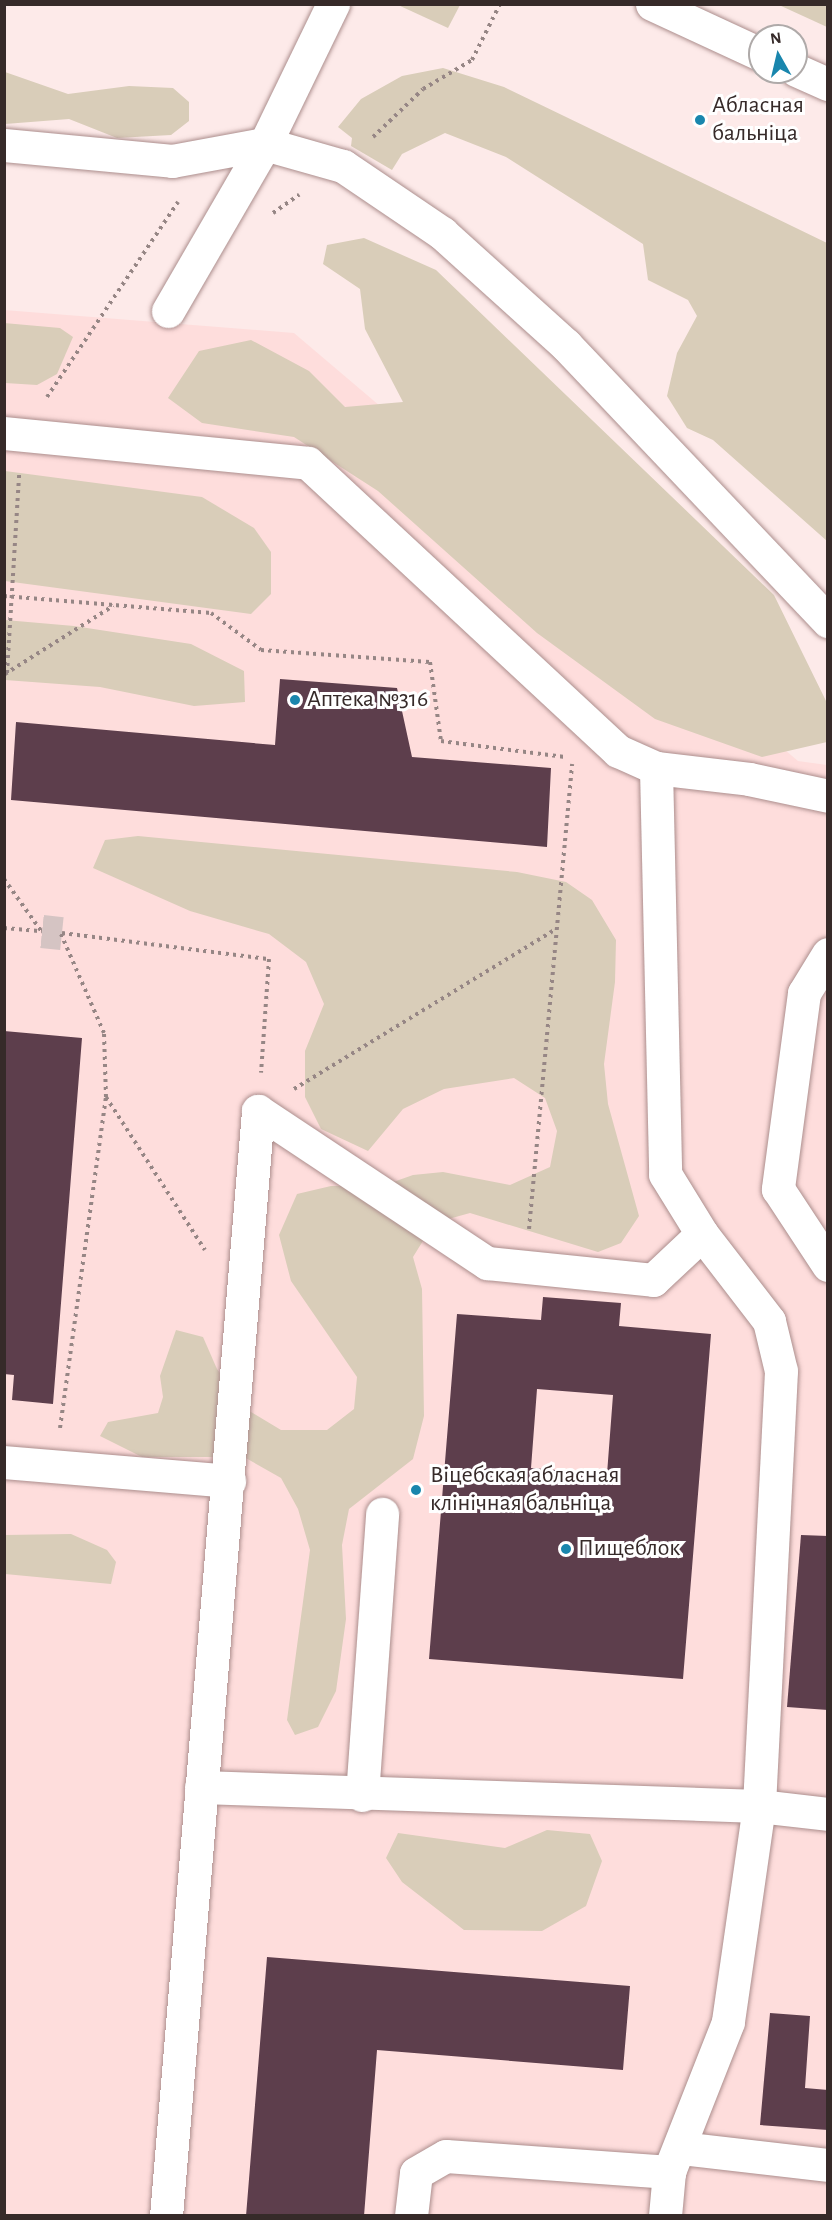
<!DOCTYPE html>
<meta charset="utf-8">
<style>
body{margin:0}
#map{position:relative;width:832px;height:2220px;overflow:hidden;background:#fdeae9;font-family:"Alegreya Sans",sans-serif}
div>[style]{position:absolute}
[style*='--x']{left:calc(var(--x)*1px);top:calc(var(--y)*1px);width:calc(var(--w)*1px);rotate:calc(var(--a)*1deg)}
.built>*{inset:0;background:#fedddc}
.green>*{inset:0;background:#d9cdb9}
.building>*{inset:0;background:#5d3e4c}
.minor-tunnel>*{height:33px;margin-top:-16.5px;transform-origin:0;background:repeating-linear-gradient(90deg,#d5c4c3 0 33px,transparent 0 49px)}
.path>*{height:4px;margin-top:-2px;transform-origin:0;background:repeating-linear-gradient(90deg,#968685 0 3px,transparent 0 7.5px)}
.roads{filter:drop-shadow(0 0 2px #ac8e8d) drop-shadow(0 0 2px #ac8e8d)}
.minor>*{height:33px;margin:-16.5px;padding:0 16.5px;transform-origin:16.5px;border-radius:16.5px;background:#fff}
.major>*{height:33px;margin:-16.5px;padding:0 16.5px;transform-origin:16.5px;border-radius:16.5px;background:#fff}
.dots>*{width:16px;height:16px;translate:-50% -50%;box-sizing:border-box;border:3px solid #fff;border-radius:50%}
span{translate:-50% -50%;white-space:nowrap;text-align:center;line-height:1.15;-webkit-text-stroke:6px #fff;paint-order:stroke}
.poi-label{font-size:24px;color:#362a29}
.left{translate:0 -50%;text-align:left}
.frame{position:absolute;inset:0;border:6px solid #362a29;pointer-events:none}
.north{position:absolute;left:748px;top:24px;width:60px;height:60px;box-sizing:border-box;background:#fff;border:2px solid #afaaa9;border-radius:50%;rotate:352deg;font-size:16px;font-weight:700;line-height:24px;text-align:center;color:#362a29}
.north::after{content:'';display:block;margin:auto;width:21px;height:27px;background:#1986ad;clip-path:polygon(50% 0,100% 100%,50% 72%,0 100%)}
</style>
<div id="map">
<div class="built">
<i style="clip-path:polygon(4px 310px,294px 333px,798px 761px,827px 765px,827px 2215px,5px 2215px)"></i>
</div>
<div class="green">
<i style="clip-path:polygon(398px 5px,460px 5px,448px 28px)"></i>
<i style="clip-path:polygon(779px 5px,827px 5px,827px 27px)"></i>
<i style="clip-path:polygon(443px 68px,504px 87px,827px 243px,827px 541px,713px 440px,687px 428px,667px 396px,677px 353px,697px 316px,688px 300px,648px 280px,643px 244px,506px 157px,445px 133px,402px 154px,392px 170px,351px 146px,352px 138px,338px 127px,361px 99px,402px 76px)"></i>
<i style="clip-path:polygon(5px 72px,68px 94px,129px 86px,173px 88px,189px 102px,189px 121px,171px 135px,117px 138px,69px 119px,5px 124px)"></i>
<i style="clip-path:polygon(364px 238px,436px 270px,774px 595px,827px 703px,827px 742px,762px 757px,655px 719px,537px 633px,378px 491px,294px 437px,202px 423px,168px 398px,199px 351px,251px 340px,309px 371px,345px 407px,403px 402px,365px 329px,360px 289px,323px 264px,327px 245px)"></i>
<i style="clip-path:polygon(4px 323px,60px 328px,73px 337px,57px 374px,37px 385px,5px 383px)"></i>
<i style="clip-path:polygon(5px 471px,202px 497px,254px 528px,271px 552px,271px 594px,251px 614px,5px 581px)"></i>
<i style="clip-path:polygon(5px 620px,74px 626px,191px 644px,244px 671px,245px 702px,194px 706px,100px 687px,5px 680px)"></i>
<i style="clip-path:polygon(138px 836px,517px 872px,566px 882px,592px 900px,616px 940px,615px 982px,604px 1064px,608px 1104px,639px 1216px,621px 1243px,598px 1252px,470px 1213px,434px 1223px,413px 1257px,422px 1289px,424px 1416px,413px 1459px,349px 1509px,342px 1545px,346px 1619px,336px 1691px,318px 1727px,295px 1735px,287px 1720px,310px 1550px,298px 1509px,281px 1478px,244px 1457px,142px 1457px,100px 1436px,108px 1422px,158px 1413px,163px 1397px,160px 1376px,176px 1330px,203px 1337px,217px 1369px,246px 1409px,281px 1430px,327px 1430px,354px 1409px,357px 1377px,291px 1281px,279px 1235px,297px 1194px,331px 1186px,382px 1186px,413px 1175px,443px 1172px,510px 1185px,550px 1167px,557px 1131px,545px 1098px,514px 1078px,444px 1089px,403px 1109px,368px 1151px,321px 1129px,305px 1097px,305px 1051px,324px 1004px,306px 962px,269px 934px,190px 911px,93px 868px,105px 840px)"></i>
<i style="clip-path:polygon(71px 1534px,107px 1550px,116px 1562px,111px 1584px,5px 1574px,5px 1535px)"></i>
<i style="clip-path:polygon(547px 1830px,590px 1834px,602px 1861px,586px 1906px,542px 1931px,464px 1930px,402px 1882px,386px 1858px,398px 1833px,505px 1848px)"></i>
</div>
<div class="building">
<i style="clip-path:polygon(280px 679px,397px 688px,412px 757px,551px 768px,547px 847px,11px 800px,16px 722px,275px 745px)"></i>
<i style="clip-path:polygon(4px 1031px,82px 1038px,53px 1404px,12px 1400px,14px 1375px,4px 1374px)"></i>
<i style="clip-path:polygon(evenodd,543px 1297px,621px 1303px,619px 1326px,711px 1334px,683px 1679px,429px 1659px,457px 1314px,541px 1320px,543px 1297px,537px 1389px,613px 1395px,607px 1474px,531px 1468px,537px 1389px)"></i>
<i style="clip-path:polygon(801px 1535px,828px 1536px,828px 1710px,787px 1707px)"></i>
<i style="clip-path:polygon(267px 1957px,630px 1986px,623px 2070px,377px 2050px,364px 2216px,246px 2216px)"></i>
<i style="clip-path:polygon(770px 2013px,810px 2016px,805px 2088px,828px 2090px,828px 2130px,760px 2125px)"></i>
</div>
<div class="minor-tunnel">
<i style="--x:42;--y:931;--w:20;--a:6"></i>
</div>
<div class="path">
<i style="--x:373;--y:137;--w:69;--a:-43.8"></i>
<i style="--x:423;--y:89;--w:57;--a:-30.6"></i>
<i style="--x:472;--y:60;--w:63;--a:-63.4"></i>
<i style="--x:273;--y:213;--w:32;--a:-35"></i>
<i style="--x:47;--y:397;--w:235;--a:-56.1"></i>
<i style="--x:4;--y:596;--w:208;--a:4.7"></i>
<i style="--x:211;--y:613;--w:62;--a:36.5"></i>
<i style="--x:261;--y:650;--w:169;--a:4.1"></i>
<i style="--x:430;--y:662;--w:80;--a:82.1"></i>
<i style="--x:441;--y:741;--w:125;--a:7.4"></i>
<i style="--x:7;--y:673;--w:199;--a:-86.5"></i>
<i style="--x:5;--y:674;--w:128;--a:-32.2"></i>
<i style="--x:4;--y:879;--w:65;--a:54.4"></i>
<i style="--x:4;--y:928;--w:38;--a:5"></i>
<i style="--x:62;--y:933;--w:209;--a:7.2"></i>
<i style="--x:269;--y:959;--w:114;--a:94"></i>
<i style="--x:294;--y:1089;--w:307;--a:-31.4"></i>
<i style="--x:106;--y:1097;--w:182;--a:57.1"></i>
<i style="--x:529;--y:1229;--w:467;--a:-84.7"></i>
<i style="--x:60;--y:1428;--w:334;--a:-82.1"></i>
<i style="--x:106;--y:1097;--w:64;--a:-91.8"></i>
<i style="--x:104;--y:1033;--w:108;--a:-113.5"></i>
</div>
<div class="roads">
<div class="minor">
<i style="--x:4;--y:145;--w:169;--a:5.4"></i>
<i style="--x:172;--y:161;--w:95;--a:-10.4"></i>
<i style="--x:265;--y:144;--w:81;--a:15.8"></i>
<i style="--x:343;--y:166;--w:120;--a:34.1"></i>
<i style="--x:442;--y:233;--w:167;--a:42.1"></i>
<i style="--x:566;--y:345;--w:381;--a:46.5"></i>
<i style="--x:168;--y:311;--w:193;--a:-59.9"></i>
<i style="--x:265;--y:144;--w:156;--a:-64.1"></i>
<i style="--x:4;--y:433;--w:305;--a:5.6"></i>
<i style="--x:308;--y:463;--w:423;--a:42.9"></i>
<i style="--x:618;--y:751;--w:42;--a:24.1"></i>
<i style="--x:656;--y:768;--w:406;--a:88.7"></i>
<i style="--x:665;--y:1174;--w:70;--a:58.3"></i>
<i style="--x:702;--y:1234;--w:110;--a:52.4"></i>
<i style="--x:769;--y:1321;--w:51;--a:76.5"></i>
<i style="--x:781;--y:1371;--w:436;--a:92.9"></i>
<i style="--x:759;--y:1806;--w:218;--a:98.2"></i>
<i style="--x:728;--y:2022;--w:161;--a:111.5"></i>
<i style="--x:669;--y:2172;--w:44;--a:95.2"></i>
<i style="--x:656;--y:768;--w:94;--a:6.7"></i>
<i style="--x:749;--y:779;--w:81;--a:12.1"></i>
<i style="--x:828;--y:954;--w:46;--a:121.6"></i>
<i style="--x:804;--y:993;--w:198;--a:97.6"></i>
<i style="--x:778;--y:1189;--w:91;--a:56.7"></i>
<i style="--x:4;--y:1462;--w:226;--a:4.8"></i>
<i style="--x:201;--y:1787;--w:558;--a:1.95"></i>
<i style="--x:759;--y:1806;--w:69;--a:6.6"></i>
<i style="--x:362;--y:1795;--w:282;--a:-85.9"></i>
<i style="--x:681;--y:2148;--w:148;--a:6.6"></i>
<i style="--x:166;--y:2216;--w:1109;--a:-85.24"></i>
<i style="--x:258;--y:1111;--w:275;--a:33.6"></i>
<i style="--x:487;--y:1263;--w:167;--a:5.8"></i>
<i style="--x:653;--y:1280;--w:67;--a:-43.2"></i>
<i style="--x:411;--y:2216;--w:43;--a:-83.4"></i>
<i style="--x:416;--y:2173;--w:34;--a:-30"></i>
<i style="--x:446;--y:2156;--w:224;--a:4.1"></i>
</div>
<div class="major">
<i style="--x:652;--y:4;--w:119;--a:24.8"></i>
<i style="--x:796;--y:70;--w:35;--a:24"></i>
</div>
</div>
<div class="dots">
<i style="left:700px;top:120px;background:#1986ad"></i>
<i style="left:295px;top:700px;background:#1986ad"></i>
<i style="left:416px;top:1490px;background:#1986ad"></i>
<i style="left:566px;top:1549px;background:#1986ad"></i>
</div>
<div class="poi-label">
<span class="left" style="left:712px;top:120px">Абласная<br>бальніца</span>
<span class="left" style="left:307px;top:700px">Аптека №316</span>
<span class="left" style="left:430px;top:1490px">Віцебская абласная<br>клінічная бальніца</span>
<span class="left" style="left:578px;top:1549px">Пищеблок</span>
</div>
<div class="frame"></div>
<div class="north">N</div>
</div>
